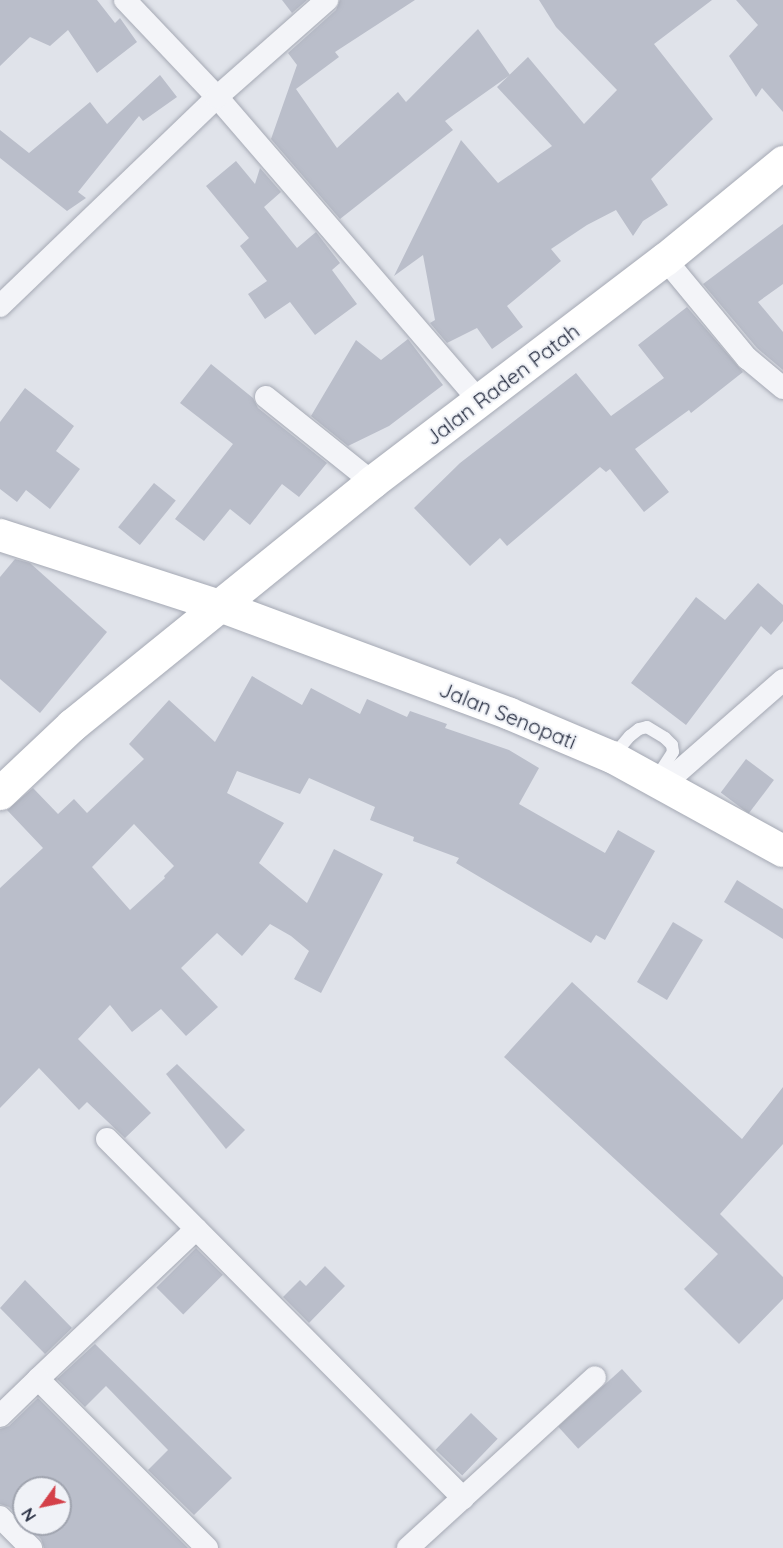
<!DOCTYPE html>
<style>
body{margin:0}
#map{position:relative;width:783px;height:1548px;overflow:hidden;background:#e0e3ea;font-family:Quicksand,sans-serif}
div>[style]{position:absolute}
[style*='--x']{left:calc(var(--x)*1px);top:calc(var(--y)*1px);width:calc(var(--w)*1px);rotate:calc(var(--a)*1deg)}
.building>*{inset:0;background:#babeca;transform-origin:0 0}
.roads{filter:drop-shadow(0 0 2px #a5a9b4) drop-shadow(0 0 2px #a5a9b4)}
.lane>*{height:12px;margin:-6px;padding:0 6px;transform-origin:6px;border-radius:6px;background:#f3f4f8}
.street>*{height:22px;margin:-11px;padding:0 11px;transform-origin:11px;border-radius:11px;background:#f3f4f8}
.secondary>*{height:32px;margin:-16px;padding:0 16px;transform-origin:16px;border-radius:16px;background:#fff}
.primary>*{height:33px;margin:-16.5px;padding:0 16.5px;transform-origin:16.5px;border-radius:16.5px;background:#fff}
span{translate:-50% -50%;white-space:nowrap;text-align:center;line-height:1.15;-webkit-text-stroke:4.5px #f0f2f7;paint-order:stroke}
.street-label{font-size:21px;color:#282f42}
.north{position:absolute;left:12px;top:1476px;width:60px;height:60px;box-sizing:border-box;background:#f0f2f7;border:2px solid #a0a4af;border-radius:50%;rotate:237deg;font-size:16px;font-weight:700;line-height:24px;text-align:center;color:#282f42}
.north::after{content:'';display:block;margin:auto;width:21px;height:27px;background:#d44049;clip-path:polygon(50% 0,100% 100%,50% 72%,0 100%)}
</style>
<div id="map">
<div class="building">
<i style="clip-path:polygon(0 0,97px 0,115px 23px,120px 18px,137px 42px,97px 73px,68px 30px,50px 46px,30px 37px,0 66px)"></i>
<i style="clip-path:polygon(282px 0,307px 0,292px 13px)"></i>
<i style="clip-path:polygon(340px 0,415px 0,335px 52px,339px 57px,296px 89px,337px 148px,398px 92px,406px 102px,478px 29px,510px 75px,445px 121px,453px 130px,340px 219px,271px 139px,297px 65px,288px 53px,336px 10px)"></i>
<i style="clip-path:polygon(539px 0,712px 0,654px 44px,713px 119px,651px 179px,668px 205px,643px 221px,633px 236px,616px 210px,587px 225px,551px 249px,561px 261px,507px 306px,523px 327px,492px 349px,477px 328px,447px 343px,430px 323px,435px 320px,423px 255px,394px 276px,461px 140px,498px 183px,552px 146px,497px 87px,528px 57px,584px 124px,617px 90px,556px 27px)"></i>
<i style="clip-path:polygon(736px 0,783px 0,783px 112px,762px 88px,756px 97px,729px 56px,758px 25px)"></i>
<i style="clip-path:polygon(160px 75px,177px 97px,143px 121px,139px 116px,78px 192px,86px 198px,67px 211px,0 158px,0 130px,29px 153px,90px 102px,107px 124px)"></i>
<i style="clip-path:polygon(236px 161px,255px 184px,260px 168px,281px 192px,264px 207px,297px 248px,316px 232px,340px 263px,332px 270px,357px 304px,315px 335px,290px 302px,265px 319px,248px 294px,267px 281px,240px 246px,249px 238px,206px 186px)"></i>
<i style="clip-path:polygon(783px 224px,783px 284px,758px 302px,783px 332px,783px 370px,757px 348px,703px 284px)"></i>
<i style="clip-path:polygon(687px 307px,743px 372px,691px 413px,689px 410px,635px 449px,669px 492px,644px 512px,610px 469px,606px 472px,600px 467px,507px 546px,500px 538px,470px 566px,414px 508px,460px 463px,576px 373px,611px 416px,664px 378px,638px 345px)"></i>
<i style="clip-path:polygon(408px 339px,443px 385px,389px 426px,348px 446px,311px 416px,356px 340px,381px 360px)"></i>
<i style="clip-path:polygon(211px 364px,253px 398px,258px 408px,327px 463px,299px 497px,282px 484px,250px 525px,230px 509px,204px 541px,175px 519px,233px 444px,180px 403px)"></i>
<i style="clip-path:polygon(25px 388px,74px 426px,56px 451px,80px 469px,50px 509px,26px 490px,17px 502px,0 489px,0 422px)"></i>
<i style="left:154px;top:483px;width:28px;height:57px;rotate:39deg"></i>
<i style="clip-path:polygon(15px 559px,30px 563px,107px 632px,40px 713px,0 679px,0 577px)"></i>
<i style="clip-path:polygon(758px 583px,783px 605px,783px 621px,771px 635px,761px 626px,686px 725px,631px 683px,696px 597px,725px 620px)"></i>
<i style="clip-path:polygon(evenodd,252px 676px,302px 705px,311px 688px,360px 714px,367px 699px,407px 717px,410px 711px,447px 724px,445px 728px,509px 750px,539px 768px,519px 804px,605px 853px,618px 830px,655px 851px,605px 940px,596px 935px,591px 943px,456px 863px,459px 858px,413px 841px,414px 837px,370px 820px,375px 807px,309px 778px,300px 794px,237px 771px,227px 793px,284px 823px,259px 863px,307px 903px,334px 849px,383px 874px,321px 993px,294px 979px,309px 951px,291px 936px,270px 924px,242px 956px,217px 933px,181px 968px,218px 1007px,186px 1036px,161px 1009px,132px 1032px,110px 1005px,78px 1039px,151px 1113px,125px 1138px,87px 1102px,79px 1110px,39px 1068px,0 1108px,0 888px,43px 848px,7px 810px,33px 788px,58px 814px,74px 799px,87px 813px,144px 759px,129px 744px,169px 700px,215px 742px,252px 676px,134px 824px,174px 866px,164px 876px,165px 878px,130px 910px,92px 867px,134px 824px)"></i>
<i style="left:746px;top:759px;width:35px;height:42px;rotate:37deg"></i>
<i style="clip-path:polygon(737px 880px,783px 909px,783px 939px,724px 902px)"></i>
<i style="left:673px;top:922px;width:35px;height:70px;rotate:31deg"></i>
<i style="clip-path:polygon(572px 982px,742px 1139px,783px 1087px,783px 1144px,720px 1214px,783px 1277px,783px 1299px,739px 1344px,684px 1289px,718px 1254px,504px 1057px)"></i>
<i style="clip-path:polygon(177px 1064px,245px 1130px,226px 1149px,166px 1074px)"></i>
<i style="left:196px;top:1248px;width:38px;height:56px;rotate:45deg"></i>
<i style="clip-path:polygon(325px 1266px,345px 1286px,309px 1323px,283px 1297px,300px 1280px,306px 1286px)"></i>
<i style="clip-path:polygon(25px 1280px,72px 1328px,75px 1325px,45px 1354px,0 1308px)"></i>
<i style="clip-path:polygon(95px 1344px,232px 1478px,194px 1515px,148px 1470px,168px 1450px,106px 1386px,85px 1407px,57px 1379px)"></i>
<i style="left:622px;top:1369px;width:30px;height:86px;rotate:48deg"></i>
<i style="clip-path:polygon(38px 1398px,188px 1548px,44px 1548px,41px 1539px,26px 1524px,60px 1524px,60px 1488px,24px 1488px,24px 1522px,9px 1507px,0 1504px,0 1429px,9px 1426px)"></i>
<i style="left:471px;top:1413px;width:37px;height:51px;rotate:44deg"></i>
</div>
<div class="roads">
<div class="lane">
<i style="--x:613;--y:756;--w:26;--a:-50"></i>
<i style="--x:630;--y:736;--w:11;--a:-38"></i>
<i style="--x:639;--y:729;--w:8;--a:-14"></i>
<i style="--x:647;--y:727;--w:21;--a:31"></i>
<i style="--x:665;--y:738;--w:10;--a:45"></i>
<i style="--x:672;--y:745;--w:7;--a:82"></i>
<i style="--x:673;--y:752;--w:33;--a:123"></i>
</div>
<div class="street">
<i style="--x:125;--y:0;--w:134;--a:46.5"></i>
<i style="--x:217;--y:97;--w:403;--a:49.2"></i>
<i style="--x:665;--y:259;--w:129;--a:50.4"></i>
<i style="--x:747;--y:358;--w:47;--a:39.8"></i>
<i style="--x:0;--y:306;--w:301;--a:-43.9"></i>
<i style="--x:217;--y:97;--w:147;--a:-41.4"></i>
<i style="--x:266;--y:397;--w:136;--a:38.7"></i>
<i style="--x:662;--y:786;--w:161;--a:-41.2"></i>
<i style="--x:107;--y:1139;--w:506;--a:45.24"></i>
<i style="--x:38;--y:1379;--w:218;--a:-43.5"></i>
<i style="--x:0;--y:1416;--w:53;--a:-44.2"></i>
<i style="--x:38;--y:1379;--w:239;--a:45"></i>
<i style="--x:0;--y:1517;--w:44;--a:45"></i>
<i style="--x:408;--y:1548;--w:253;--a:-42.4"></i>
</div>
<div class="secondary">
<i style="--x:0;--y:535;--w:231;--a:17.9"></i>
<i style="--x:220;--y:606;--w:309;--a:20.4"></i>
<i style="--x:510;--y:714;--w:111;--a:22.9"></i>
<i style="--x:612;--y:757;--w:195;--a:28.8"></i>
</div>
<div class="primary">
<i style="--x:0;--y:793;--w:99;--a:-43.4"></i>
<i style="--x:72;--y:725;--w:386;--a:-39"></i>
<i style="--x:372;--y:482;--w:368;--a:-37.3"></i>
<i style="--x:665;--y:259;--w:153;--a:-39.4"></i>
</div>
</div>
<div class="street-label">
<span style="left:502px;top:384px;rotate:-37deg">Jalan Raden Patah</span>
<span style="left:508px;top:715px;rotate:22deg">Jalan Senopati</span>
</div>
<div class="north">N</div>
</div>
